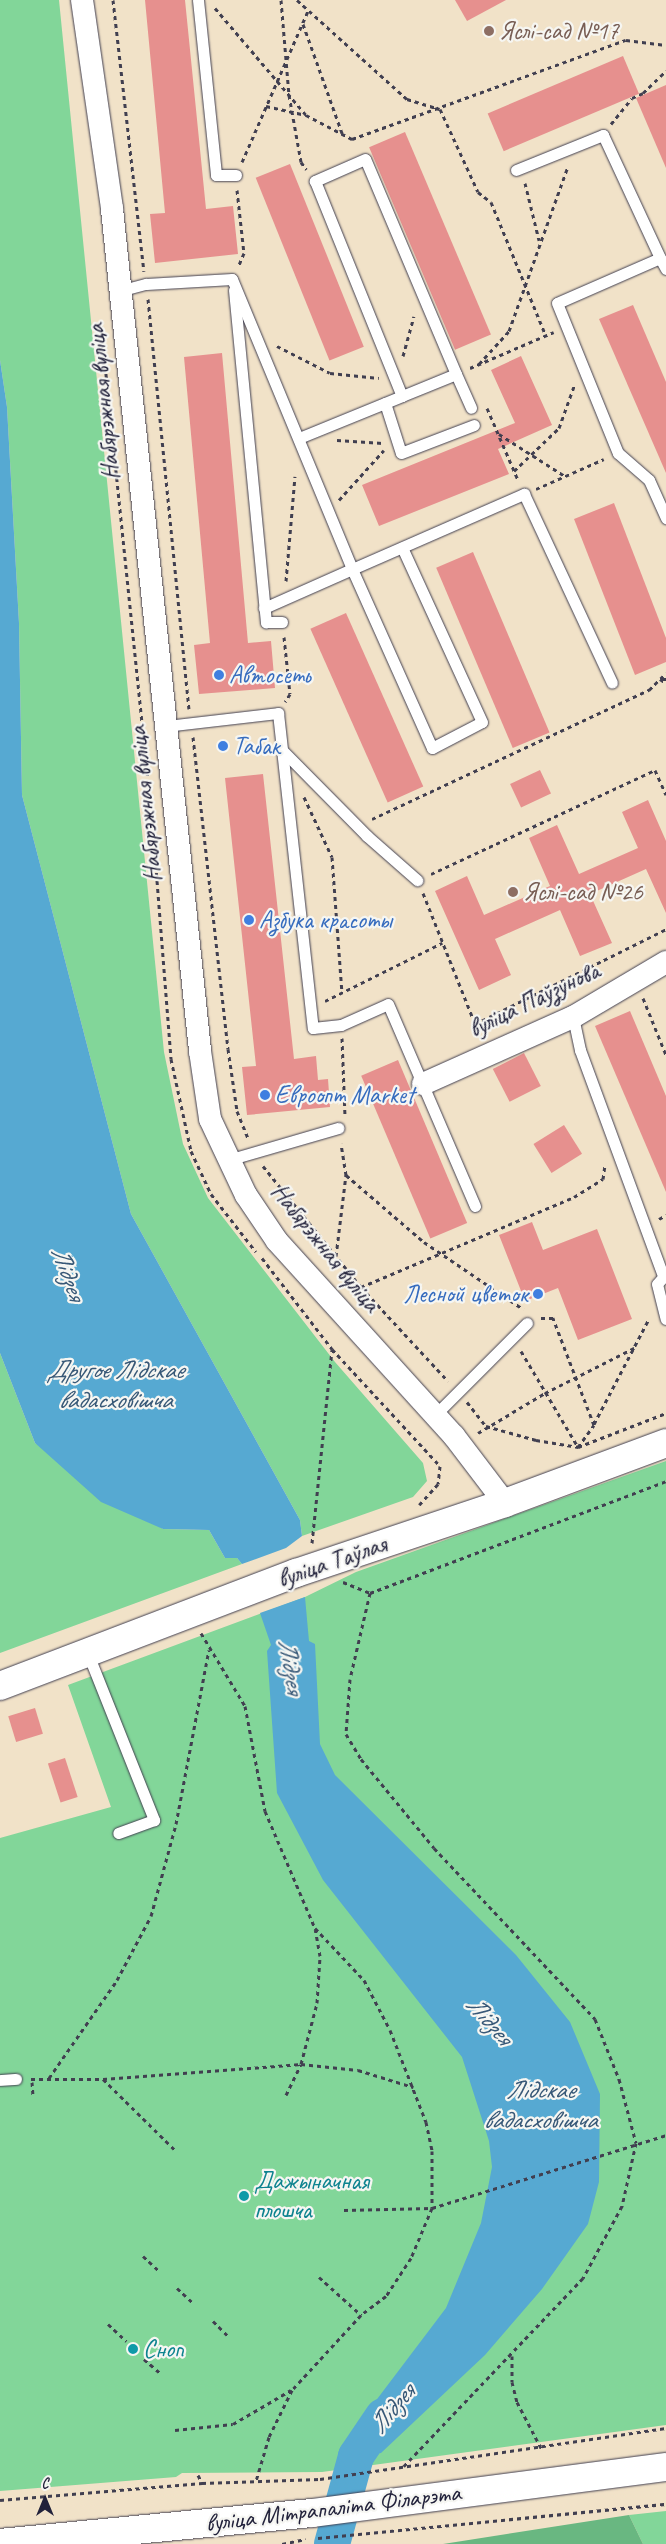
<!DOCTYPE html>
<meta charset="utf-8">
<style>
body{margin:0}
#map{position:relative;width:666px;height:2544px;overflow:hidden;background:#f1e2c8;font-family:Caveat,sans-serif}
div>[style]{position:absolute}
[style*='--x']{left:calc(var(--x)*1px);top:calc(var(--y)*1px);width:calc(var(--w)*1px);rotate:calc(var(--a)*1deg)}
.green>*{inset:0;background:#82d699}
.forest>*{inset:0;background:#69b781}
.water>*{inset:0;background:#56a9d2}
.river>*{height:36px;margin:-18px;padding:0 18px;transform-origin:18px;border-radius:18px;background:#56a9d2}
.building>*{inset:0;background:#e6908e;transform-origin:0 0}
.path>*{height:3px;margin-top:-1.5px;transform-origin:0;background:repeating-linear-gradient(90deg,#413f50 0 4px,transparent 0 8px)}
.roads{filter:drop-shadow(0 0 1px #413f50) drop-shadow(0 0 1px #413f50)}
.service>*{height:11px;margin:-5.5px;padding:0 5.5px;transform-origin:5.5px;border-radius:5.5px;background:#fff}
.minor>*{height:22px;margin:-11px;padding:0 11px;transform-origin:11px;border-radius:11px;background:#fff}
.secondary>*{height:28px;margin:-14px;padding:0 14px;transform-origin:14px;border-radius:14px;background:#fff}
.dots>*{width:14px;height:14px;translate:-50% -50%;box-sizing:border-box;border:2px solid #f6f6f2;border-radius:50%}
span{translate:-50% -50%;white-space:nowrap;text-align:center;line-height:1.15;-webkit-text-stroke:4.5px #f6f6f2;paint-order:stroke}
.education-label{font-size:25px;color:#785e54}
.left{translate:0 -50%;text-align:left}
.street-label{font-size:25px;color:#22223b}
.shop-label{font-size:25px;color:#366cbe}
.right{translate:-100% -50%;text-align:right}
.culture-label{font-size:25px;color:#0d838f}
.water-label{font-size:26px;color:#375877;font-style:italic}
.north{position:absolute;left:20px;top:2474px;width:50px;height:50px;-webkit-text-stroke:4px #f6f6f2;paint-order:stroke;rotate:0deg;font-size:14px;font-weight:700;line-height:20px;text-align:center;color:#22223b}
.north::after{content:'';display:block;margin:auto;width:18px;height:22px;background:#22223b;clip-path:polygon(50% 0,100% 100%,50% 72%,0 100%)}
</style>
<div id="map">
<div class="green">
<i style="clip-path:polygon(0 0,59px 0,164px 1052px,183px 1144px,208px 1198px,335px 1362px,423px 1463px,427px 1481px,413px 1497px,302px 1536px,300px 1520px,131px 1214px,22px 795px,19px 623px,7px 407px,0 360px)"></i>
<i style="clip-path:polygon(0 1353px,35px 1443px,163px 1529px,209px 1530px,225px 1558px,237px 1558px,242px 1564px,0 1653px)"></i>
<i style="clip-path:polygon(666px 1461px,666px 2425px,322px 2472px,182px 2473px,176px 2477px,0 2491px,0 1838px,111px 1807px,68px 1685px,305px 1597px,356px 1572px)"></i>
<i style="clip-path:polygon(666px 2511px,666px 2544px,643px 2544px,629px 2515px)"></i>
</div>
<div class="forest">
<i style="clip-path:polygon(629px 2515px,643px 2544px,443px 2544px)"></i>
</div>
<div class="water">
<i style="clip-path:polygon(0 360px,7px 407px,19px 623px,22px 795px,131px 1214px,300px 1520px,302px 1536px,286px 1548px,242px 1564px,237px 1558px,225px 1558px,209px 1530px,163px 1529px,101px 1502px,35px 1443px,0 1353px)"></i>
<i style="clip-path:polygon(305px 1597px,309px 1641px,315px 1644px,320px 1744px,335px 1775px,516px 1955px,570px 2022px,600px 2094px,599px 2182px,588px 2224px,542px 2289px,485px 2355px,381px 2453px,356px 2456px,338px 2456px,362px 2419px,446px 2308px,481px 2223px,492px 2167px,489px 2141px,462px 2057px,323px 1880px,277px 1793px,267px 1651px,271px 1645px,260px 1613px)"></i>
</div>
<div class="river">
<i style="--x:332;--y:2544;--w:91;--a:-74.7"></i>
<i style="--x:356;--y:2456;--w:48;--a:-56"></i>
</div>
<div class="building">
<i style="clip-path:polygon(145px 0,185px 0,206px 209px,233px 206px,238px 254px,155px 263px,150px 214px,165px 213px)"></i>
<i style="clip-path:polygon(455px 0,506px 0,467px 21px)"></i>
<i style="left:623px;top:56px;width:41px;height:147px;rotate:67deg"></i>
<i style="clip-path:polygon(666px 85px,666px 168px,636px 98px)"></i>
<i style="left:405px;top:132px;width:220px;height:39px;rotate:67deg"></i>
<i style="left:290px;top:164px;width:197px;height:37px;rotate:68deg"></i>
<i style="clip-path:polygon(633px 305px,666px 382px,666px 473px,599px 319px)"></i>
<i style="clip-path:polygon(222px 353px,248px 643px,271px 641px,275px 688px,199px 694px,194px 645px,210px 643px,184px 357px)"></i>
<i style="clip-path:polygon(521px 356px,552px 425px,498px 449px,509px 474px,379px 526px,362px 485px,515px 423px,491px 370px)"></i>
<i style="clip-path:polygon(614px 503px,666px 638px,666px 662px,635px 675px,574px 519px)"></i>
<i style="left:473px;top:552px;width:196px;height:40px;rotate:67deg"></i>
<i style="left:346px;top:613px;width:190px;height:39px;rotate:66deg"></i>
<i style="left:540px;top:770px;width:26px;height:33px;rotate:65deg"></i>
<i style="clip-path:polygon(263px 774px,294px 1059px,316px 1056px,318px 1080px,328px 1079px,330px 1107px,247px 1115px,242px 1067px,256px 1066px,225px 778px)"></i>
<i style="clip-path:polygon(648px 800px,666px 841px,666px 913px,646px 869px,590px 894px,612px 943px,580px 956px,560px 910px,495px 939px,511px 975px,479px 990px,435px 891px,467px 876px,484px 915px,550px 886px,529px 838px,557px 825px,579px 874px,638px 848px,622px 812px)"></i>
<i style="clip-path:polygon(630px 1011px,666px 1096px,666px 1192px,595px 1026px)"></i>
<i style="left:524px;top:1053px;width:37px;height:35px;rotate:63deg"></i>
<i style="left:398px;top:1060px;width:177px;height:40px;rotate:67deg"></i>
<i style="left:564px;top:1125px;width:34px;height:36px;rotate:58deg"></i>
<i style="clip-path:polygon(532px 1222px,543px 1250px,597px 1229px,632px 1319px,578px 1340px,558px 1288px,525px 1301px,499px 1235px)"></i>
<i style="left:35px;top:1708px;width:27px;height:28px;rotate:73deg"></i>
<i style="left:65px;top:1758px;width:41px;height:18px;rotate:72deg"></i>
</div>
<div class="path">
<i style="--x:113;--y:0;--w:273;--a:83.5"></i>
<i style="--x:281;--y:0;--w:95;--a:85.2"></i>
<i style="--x:289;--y:95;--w:68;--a:79.8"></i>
<i style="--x:301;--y:162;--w:9;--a:54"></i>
<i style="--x:297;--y:0;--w:148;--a:42"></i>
<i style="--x:407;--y:99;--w:34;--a:17"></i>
<i style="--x:440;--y:109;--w:91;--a:65.4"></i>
<i style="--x:478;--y:192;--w:16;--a:38"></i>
<i style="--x:491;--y:202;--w:145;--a:67.7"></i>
<i style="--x:215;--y:8;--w:140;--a:49.6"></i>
<i style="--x:303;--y:24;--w:116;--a:70.3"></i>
<i style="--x:266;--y:106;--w:41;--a:12.7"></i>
<i style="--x:306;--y:115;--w:52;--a:27.6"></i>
<i style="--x:352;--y:139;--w:291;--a:-19.9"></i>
<i style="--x:626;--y:40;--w:40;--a:7.1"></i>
<i style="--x:611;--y:124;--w:33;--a:-51"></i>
<i style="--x:632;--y:98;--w:12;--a:-24"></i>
<i style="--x:643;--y:93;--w:32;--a:-44"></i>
<i style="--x:242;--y:162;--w:167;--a:-66.4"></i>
<i style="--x:525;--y:183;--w:59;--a:76.2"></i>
<i style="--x:237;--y:190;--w:63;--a:83.7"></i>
<i style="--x:244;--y:253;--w:15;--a:113"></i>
<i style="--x:148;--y:299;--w:412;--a:84.3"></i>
<i style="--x:101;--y:326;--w:494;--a:84.1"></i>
<i style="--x:152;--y:817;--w:243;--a:85.5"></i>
<i style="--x:171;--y:1059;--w:94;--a:77.7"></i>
<i style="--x:191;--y:1151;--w:47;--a:65.1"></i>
<i style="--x:211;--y:1194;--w:73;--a:52.2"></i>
<i style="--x:277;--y:346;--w:59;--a:27"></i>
<i style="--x:330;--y:373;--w:49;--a:5.8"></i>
<i style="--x:403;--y:356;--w:41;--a:-74.6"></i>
<i style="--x:479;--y:364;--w:45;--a:-47.7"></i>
<i style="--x:509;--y:331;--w:175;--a:-70.3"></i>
<i style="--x:470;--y:368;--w:91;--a:-23.2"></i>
<i style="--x:487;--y:408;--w:78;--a:66.7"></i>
<i style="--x:499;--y:434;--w:78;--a:32.5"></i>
<i style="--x:337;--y:440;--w:46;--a:3.7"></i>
<i style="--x:514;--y:471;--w:62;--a:-43.7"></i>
<i style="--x:559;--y:428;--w:45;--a:-70.3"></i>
<i style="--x:536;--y:489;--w:74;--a:-23.8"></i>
<i style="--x:339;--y:500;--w:67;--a:-48"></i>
<i style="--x:286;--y:581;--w:105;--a:-85.1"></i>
<i style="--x:284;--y:637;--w:57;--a:84"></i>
<i style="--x:290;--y:694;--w:9;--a:122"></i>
<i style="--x:666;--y:679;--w:6;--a:180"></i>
<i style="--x:660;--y:679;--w:7;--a:34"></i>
<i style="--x:193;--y:737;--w:314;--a:83.6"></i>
<i style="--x:228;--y:1049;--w:63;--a:81.7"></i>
<i style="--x:237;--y:1111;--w:29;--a:68"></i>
<i style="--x:304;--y:797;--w:66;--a:65"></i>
<i style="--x:332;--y:857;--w:135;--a:85.8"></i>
<i style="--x:372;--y:819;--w:306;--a:-25"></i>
<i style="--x:649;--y:690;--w:24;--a:-45"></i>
<i style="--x:431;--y:874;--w:247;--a:-24.9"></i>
<i style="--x:655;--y:770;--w:27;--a:66"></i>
<i style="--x:423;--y:893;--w:141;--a:68.3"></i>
<i style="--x:475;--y:1024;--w:213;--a:-26.4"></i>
<i style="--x:643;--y:998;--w:61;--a:68"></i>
<i style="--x:325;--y:1001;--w:131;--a:-26.4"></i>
<i style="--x:342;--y:1038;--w:77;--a:87.8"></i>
<i style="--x:263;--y:1166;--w:156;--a:51"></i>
<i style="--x:361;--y:1287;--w:128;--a:47.2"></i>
<i style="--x:346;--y:1175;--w:103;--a:40.7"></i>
<i style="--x:424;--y:1242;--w:120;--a:34.1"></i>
<i style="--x:659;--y:1219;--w:8;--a:-30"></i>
<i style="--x:336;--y:1256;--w:82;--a:-83"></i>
<i style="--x:346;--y:1175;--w:32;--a:-99"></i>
<i style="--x:262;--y:1258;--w:115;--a:52.4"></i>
<i style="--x:332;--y:1349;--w:159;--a:47.3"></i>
<i style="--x:440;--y:1466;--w:18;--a:96"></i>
<i style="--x:438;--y:1484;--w:28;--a:132"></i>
<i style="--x:361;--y:1287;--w:231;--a:-22.9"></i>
<i style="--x:574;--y:1197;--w:34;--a:-32"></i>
<i style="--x:603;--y:1179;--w:14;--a:-82"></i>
<i style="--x:521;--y:1351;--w:112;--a:59.3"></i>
<i style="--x:578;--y:1447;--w:27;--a:-54"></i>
<i style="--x:594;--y:1425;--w:115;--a:-111"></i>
<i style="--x:553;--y:1318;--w:12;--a:180"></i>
<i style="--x:467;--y:1402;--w:31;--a:52"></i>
<i style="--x:486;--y:1426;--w:52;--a:15.6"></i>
<i style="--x:536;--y:1440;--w:43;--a:9.5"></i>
<i style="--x:578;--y:1447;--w:94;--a:-21.1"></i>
<i style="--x:594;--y:1424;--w:119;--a:-62.4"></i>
<i style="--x:478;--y:1433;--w:78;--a:-30.8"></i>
<i style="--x:545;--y:1393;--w:100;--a:-26.8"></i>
<i style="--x:312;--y:1543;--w:194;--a:-84.1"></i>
<i style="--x:343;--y:1582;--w:29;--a:22"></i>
<i style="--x:370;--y:1593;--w:316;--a:-20.7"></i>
<i style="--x:370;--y:1593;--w:88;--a:103.1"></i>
<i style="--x:350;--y:1679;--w:55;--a:94.2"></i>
<i style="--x:346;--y:1734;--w:29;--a:59"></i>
<i style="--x:361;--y:1759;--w:115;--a:50.6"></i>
<i style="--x:434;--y:1848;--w:235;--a:46.7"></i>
<i style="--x:595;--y:2019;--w:65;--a:68.2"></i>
<i style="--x:619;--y:2079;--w:66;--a:75.1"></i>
<i style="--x:636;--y:2143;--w:65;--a:102.5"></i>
<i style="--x:622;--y:2206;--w:82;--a:118.4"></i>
<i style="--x:583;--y:2278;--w:260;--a:133.6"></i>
<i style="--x:201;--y:1633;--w:85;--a:58.9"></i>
<i style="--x:245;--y:1706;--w:107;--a:79.2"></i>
<i style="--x:265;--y:1811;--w:127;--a:66.9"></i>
<i style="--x:315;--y:1928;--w:71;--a:46.7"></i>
<i style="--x:364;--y:1980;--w:56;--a:62.5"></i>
<i style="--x:390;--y:2030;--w:99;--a:68.6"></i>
<i style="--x:426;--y:2122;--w:30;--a:78"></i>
<i style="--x:432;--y:2151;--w:57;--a:90"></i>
<i style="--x:432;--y:2208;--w:54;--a:112.8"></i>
<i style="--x:411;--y:2258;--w:45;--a:123.3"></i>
<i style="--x:386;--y:2296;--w:31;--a:143"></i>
<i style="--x:361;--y:2315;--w:102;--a:132.6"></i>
<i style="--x:292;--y:2390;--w:52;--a:116.1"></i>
<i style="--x:269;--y:2437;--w:46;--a:106.5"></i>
<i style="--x:49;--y:2078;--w:119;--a:-55.2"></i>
<i style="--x:117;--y:1980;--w:72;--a:-62"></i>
<i style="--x:151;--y:1916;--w:95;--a:-74.8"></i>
<i style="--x:176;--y:1824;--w:177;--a:-79.3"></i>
<i style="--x:31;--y:2079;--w:72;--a:0"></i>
<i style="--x:103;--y:2079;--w:199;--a:-4.3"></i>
<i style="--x:301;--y:2064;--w:57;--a:6"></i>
<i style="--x:358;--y:2070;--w:58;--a:17.2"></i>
<i style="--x:103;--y:2079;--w:100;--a:44.6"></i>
<i style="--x:32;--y:2082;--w:13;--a:86"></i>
<i style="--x:286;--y:2095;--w:34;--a:-64"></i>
<i style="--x:301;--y:2064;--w:63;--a:-75.3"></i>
<i style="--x:317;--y:2003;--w:47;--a:-86.3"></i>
<i style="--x:320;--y:1956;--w:27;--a:-100"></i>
<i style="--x:344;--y:2210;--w:88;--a:-1.3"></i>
<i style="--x:432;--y:2208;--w:245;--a:-17.3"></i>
<i style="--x:143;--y:2256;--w:22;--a:43"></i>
<i style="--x:319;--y:2277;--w:57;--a:42.1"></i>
<i style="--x:177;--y:2288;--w:22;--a:43"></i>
<i style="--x:213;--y:2321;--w:23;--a:45"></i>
<i style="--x:108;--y:2324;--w:25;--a:43"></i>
<i style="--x:512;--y:2356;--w:26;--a:90"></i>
<i style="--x:512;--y:2382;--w:21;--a:76"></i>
<i style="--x:517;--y:2402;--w:52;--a:62.4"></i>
<i style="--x:144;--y:2359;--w:23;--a:41"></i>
<i style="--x:175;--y:2430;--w:58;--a:-5.9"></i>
<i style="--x:233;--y:2424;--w:67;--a:-30.4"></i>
<i style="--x:198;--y:2475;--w:9;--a:63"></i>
<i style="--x:0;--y:2500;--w:203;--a:-4.8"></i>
<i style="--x:202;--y:2483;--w:118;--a:-1.9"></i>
<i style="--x:320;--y:2479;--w:350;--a:-8.4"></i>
<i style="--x:318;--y:2538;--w:350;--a:-5.6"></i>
<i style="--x:282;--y:2544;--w:24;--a:-12"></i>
</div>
<div class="roads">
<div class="service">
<i style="--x:198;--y:0;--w:176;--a:84.1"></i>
<i style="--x:216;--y:175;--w:20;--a:0"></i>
<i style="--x:516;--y:170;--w:94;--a:-21.9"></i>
<i style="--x:603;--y:135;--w:136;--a:65.1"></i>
<i style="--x:666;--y:269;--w:13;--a:-119"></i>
<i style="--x:660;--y:258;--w:112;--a:156.4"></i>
<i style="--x:557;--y:303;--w:162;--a:67.9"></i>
<i style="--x:618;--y:453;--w:41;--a:41.1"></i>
<i style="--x:649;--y:480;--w:42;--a:65.9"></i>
<i style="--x:232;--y:279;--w:314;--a:67.5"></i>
<i style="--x:352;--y:569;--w:188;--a:-23.6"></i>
<i style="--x:524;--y:494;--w:208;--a:65"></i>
<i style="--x:234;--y:290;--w:334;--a:84.5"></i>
<i style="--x:266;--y:622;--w:16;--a:0"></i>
<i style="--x:119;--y:291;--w:28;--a:-15"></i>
<i style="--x:146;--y:284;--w:86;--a:-3.3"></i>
<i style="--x:456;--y:374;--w:37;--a:66"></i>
<i style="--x:385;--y:403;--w:52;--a:72.3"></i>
<i style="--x:401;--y:453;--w:78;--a:-21"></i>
<i style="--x:299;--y:438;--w:111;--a:-22.2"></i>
<i style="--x:402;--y:396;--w:58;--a:-22.2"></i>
<i style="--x:456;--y:374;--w:233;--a:-112.9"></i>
<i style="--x:365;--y:159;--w:55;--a:156.3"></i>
<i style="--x:315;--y:181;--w:232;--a:68"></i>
<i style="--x:264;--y:608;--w:96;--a:-23.9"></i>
<i style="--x:352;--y:569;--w:196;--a:65.9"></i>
<i style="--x:432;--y:748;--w:56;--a:-27.5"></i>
<i style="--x:482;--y:722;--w:192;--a:-114.6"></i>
<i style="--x:166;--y:726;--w:113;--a:-6.6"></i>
<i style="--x:278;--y:713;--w:317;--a:83.7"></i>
<i style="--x:313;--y:1028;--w:28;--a:-6"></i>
<i style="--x:341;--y:1025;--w:51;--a:-24.1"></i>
<i style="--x:388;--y:1004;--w:220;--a:66.7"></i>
<i style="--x:283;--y:751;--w:120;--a:45.3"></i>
<i style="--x:367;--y:836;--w:67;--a:41.3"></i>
<i style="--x:573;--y:1017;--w:34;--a:78"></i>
<i style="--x:580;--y:1050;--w:240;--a:69.8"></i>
<i style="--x:228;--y:1160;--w:115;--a:-16.2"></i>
<i style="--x:666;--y:1274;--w:13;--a:132"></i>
<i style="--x:657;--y:1284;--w:36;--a:76"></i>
<i style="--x:435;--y:1415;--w:130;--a:-45"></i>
<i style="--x:88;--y:1654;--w:179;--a:68.3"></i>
<i style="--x:154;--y:1820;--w:38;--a:160"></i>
<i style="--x:0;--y:2080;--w:16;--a:-4"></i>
</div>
<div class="minor">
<i style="--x:82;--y:0;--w:211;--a:81.8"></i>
<i style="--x:112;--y:209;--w:847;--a:84.03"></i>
<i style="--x:200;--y:1051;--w:69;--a:81.6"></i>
<i style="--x:210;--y:1119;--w:84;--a:64.7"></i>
<i style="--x:246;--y:1195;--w:55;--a:56"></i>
<i style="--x:277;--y:1241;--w:263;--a:47.8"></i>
<i style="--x:454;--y:1436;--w:84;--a:52.7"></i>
<i style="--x:423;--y:1084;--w:164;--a:-24.1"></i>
<i style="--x:573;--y:1017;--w:108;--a:-30.6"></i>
</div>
<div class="secondary">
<i style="--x:0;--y:1686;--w:317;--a:-20.9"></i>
<i style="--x:296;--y:1573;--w:220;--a:-18.5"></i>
<i style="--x:505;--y:1503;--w:172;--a:-20.4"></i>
<i style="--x:0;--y:2543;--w:313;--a:-5.5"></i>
<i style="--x:312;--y:2513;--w:357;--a:-7.4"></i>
</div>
</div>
<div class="dots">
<i style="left:489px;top:31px;background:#8d6e63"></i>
<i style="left:219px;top:675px;background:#3f7fe0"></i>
<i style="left:223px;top:746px;background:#3f7fe0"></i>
<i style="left:513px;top:892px;background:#8d6e63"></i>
<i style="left:249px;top:920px;background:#3f7fe0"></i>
<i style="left:265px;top:1095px;background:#3f7fe0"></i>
<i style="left:538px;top:1294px;background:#3f7fe0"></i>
<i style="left:244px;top:2196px;background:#0f9aa8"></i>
<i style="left:133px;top:2349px;background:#0f9aa8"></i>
</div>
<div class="education-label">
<span class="left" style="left:499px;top:31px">Яслі-сад №17</span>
<span class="left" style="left:523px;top:892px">Яслі-сад №26</span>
</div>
<div class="street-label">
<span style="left:104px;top:402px;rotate:-96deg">Набярэжная вуліца</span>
<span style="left:146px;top:804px;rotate:-96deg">Набярэжная вуліца</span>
<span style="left:534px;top:1000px;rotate:-26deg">вуліца Паўзунова</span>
<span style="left:325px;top:1248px;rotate:51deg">Набярэжная вуліца</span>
<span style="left:332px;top:1562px;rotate:-19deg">вуліца Таўлая</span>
<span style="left:333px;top:2508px;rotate:-7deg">вуліца Мітрапаліта Філарэта</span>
</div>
<div class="shop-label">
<span class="left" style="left:229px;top:675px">Автосеть</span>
<span class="left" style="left:233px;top:746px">Табак</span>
<span class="left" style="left:259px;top:920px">Азбука красоты</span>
<span class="left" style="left:275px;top:1095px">Евроопт Market</span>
<span class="right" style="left:528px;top:1294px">Лесной цветок</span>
</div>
<div class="culture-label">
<span class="left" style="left:254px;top:2196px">Дажыначная<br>плошча</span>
<span class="left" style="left:143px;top:2349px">Сноп</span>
</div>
<div class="water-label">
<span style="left:68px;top:1273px;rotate:70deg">Лідзея</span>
<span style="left:115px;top:1385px">Другое Лідскае<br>вадасховішча</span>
<span style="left:291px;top:1666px;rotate:81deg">Лідзея</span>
<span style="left:489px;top:2020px;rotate:49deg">Лідзея</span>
<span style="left:540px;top:2105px">Лідскае<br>вадасховішча</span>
<span style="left:392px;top:2409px;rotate:-50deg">Лідзея</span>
</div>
<div class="north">С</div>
</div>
